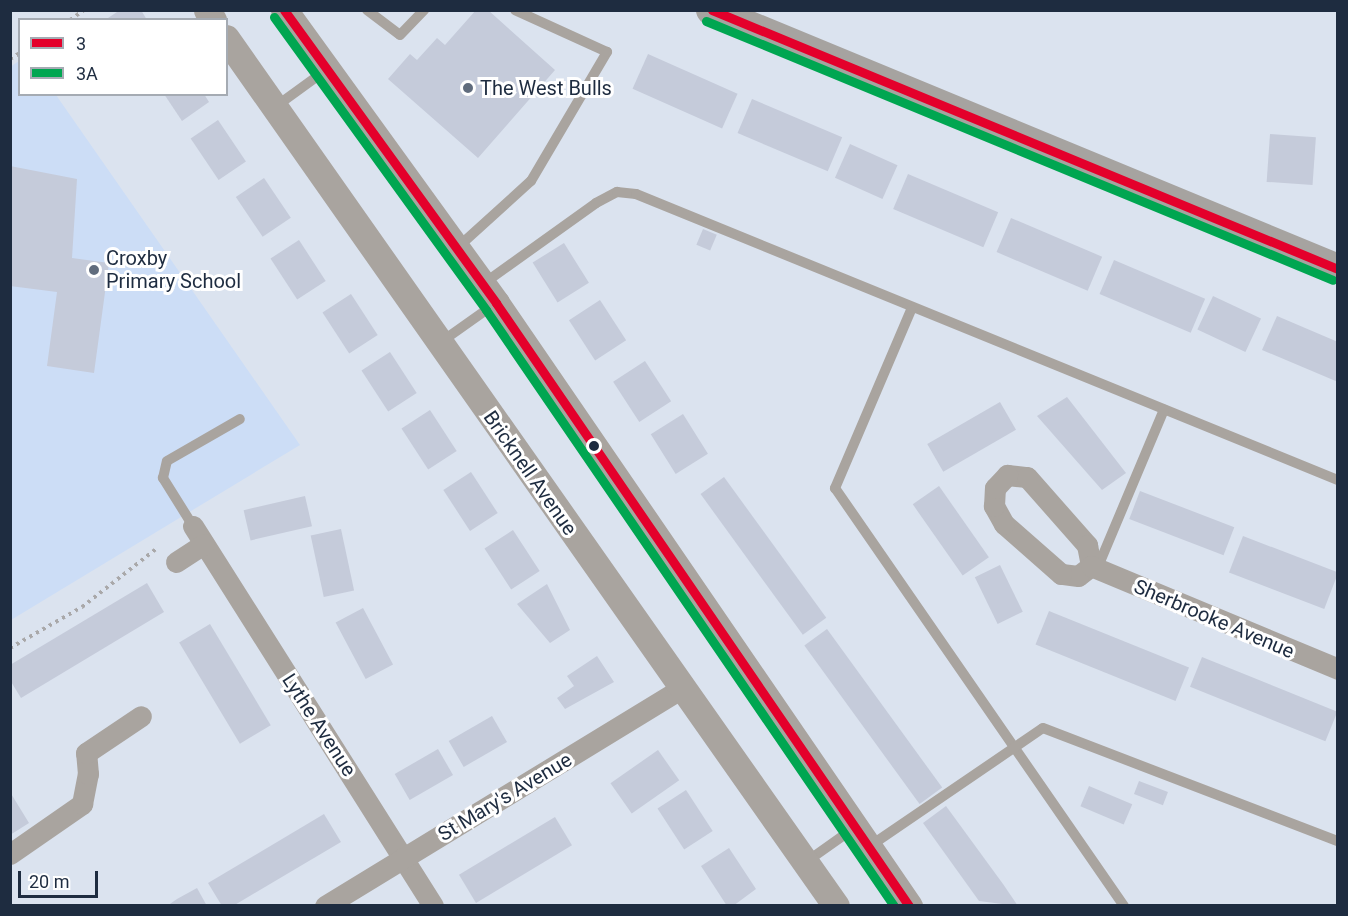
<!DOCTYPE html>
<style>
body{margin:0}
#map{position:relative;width:1348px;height:916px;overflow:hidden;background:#dbe3ef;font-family:Roboto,sans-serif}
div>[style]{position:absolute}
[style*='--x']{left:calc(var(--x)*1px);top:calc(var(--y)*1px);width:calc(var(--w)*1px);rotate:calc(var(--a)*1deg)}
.built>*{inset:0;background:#ccddf6}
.building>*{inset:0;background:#c5cbda;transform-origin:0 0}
.path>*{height:4px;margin-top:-2px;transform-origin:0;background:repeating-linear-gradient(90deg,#a9a8a9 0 3px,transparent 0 7.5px)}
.service>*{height:10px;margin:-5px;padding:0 5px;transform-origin:5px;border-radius:5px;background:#a9a49f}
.minor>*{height:21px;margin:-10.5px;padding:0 10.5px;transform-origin:10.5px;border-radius:10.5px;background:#a9a49f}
.tertiary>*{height:27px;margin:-13.5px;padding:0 13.5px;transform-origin:13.5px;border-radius:13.5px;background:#a9a49f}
.secondary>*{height:30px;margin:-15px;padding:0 15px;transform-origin:15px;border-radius:15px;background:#a6a3a0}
.bus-1>*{height:9px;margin:-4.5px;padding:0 4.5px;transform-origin:4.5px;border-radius:4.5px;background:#e4002b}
.bus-2>*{height:9px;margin:-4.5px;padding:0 4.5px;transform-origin:4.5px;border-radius:4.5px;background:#00a651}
.dots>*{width:16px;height:16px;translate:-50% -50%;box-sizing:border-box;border:3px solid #fff;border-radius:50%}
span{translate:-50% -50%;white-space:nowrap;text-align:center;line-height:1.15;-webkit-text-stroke:6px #fff;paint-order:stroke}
.poi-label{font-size:20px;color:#1e2c40}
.left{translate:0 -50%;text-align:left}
.street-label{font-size:20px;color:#1e2c40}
.frame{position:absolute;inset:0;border:12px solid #1e2c40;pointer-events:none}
.legend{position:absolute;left:18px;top:18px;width:210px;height:78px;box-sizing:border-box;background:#fff;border:2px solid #a5abb3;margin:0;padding:8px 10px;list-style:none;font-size:18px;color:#1e2c40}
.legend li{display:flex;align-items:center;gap:12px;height:30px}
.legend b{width:30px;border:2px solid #a5abb3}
.scale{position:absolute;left:18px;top:871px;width:80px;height:27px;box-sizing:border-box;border:3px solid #1e2c40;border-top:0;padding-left:8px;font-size:18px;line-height:21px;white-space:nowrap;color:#1e2c40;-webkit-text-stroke:4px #fff;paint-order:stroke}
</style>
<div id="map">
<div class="built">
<i style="clip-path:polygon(19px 61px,20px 94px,56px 95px,300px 445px,11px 620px,10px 67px)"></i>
</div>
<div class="building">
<i style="clip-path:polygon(120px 10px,141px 10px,147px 20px,105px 20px)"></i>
<i style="clip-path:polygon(476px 10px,488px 10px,555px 70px,478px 158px,388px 79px,410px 54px,417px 60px,437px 38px,445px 45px)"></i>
<i style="left:648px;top:54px;width:98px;height:38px;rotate:24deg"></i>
<i style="clip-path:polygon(164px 94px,204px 94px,209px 102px,182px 121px)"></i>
<i style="left:752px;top:99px;width:98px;height:37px;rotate:23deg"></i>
<i style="left:218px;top:120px;width:50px;height:33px;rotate:56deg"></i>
<i style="left:1270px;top:134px;width:46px;height:48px;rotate:4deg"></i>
<i style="left:850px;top:144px;width:52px;height:37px;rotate:24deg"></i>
<i style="clip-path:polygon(10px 166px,77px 179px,72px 258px,109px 263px,94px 373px,47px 366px,57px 292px,10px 286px)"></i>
<i style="left:908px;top:174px;width:98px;height:38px;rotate:23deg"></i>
<i style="left:264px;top:178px;width:48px;height:34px;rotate:56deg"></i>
<i style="left:1011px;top:218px;width:99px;height:37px;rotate:23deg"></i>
<i style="left:703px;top:229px;width:15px;height:17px;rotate:23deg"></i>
<i style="left:299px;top:240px;width:49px;height:34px;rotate:57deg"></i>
<i style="left:564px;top:243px;width:47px;height:37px;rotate:58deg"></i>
<i style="left:1114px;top:260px;width:99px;height:37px;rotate:23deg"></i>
<i style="left:351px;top:294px;width:49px;height:34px;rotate:57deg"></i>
<i style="left:1213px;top:296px;width:53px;height:37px;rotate:25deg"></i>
<i style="left:600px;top:300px;width:48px;height:37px;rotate:57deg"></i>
<i style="clip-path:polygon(1277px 316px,1338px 342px,1338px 382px,1262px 350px)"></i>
<i style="left:390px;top:352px;width:49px;height:34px;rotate:57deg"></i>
<i style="left:645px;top:361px;width:48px;height:38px;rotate:57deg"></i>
<i style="clip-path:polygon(1067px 397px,1126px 473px,1102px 490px,1037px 416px)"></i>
<i style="left:1000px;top:402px;width:32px;height:84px;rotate:60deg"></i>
<i style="left:430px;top:410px;width:49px;height:34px;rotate:57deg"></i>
<i style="left:683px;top:414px;width:47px;height:38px;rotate:58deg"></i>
<i style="left:471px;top:472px;width:49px;height:33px;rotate:57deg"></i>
<i style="left:724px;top:477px;width:174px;height:29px;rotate:54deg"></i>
<i style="left:939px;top:486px;width:87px;height:32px;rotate:55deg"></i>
<i style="left:1140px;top:491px;width:101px;height:30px;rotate:21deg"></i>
<i style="left:305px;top:496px;width:31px;height:63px;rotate:77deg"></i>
<i style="left:341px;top:529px;width:63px;height:31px;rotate:78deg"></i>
<i style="left:513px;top:530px;width:49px;height:34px;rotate:57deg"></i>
<i style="left:1243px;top:536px;width:102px;height:39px;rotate:21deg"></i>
<i style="left:1000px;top:565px;width:52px;height:28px;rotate:64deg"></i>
<i style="clip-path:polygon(147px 583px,164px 612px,21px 698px,10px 680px,10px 665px)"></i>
<i style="clip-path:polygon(547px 584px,570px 630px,550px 643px,517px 604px)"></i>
<i style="left:363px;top:608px;width:64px;height:31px;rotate:62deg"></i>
<i style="left:1049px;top:611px;width:151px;height:36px;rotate:22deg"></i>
<i style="left:210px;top:624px;width:118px;height:36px;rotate:59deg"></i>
<i style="left:827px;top:629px;width:196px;height:28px;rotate:54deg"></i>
<i style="clip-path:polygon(597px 656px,614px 682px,565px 709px,557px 698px,574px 686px,567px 676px)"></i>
<i style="left:1202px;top:657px;width:146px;height:32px;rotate:22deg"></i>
<i style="left:492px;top:716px;width:30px;height:50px;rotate:60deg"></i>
<i style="left:438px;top:749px;width:30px;height:50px;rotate:60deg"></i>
<i style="left:658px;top:750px;width:37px;height:58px;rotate:55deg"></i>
<i style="left:1139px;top:781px;width:31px;height:14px;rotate:21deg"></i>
<i style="left:1089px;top:786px;width:47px;height:22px;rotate:23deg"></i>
<i style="left:686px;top:790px;width:49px;height:34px;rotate:57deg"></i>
<i style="clip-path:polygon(10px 792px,29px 823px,10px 835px)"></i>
<i style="clip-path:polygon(946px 806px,1003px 884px,1018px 906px,979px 901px,923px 823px)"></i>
<i style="clip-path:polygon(324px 814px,341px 842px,233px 906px,222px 906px,208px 883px)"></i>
<i style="left:555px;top:817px;width:33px;height:112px;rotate:59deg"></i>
<i style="clip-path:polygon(729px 848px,756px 889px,733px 906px,727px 906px,701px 866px)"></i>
<i style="clip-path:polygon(197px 888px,207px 906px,167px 906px,177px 899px)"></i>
</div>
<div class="path">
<i style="--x:70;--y:20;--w:17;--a:-36"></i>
<i style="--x:10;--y:59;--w:12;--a:-31"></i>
<i style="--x:10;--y:648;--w:83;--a:-29.7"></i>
<i style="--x:82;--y:607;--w:94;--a:-38.1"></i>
</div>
<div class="service">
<i style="--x:367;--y:10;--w:41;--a:37.1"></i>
<i style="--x:400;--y:35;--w:35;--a:-46"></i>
<i style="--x:275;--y:107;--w:63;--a:-36"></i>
<i style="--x:457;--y:248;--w:100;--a:-42.2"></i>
<i style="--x:531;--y:181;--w:150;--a:-59.5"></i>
<i style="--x:607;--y:52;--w:101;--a:-155.5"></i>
<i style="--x:483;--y:284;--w:139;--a:-35.6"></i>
<i style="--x:596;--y:203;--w:24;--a:-28"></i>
<i style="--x:617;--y:192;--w:19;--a:6"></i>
<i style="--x:636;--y:194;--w:758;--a:22.17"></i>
<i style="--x:911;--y:310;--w:194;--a:113.1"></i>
<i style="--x:835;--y:488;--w:508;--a:55.34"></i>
<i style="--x:441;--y:342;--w:67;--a:-35.3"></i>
<i style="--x:193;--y:526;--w:57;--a:-122"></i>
<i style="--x:163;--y:478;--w:17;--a:-77"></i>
<i style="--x:167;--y:461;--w:84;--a:-29.9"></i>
<i style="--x:1097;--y:569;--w:173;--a:-67.2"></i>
<i style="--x:870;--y:846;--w:209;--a:-34.3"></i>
<i style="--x:1043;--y:728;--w:316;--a:21"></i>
<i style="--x:806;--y:862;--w:59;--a:-35.3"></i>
</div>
<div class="minor">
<i style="--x:1007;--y:475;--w:20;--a:6"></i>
<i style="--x:1027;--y:477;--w:91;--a:48.6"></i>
<i style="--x:1087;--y:545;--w:21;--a:79"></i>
<i style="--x:1091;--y:566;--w:16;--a:142"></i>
<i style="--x:1078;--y:576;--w:17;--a:-173"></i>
<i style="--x:1061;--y:574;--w:76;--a:-138.7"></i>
<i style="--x:1004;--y:524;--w:21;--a:-119"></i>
<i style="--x:994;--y:506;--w:18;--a:-87"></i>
<i style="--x:995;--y:488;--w:18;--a:-47"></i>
<i style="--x:193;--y:526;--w:449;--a:57.7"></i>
<i style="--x:176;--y:562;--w:33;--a:-33"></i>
<i style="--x:1091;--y:566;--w:268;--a:22.6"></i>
<i style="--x:10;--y:854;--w:88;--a:-34.8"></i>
<i style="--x:82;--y:804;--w:31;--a:-79"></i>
<i style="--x:88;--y:774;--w:21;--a:-95"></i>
<i style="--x:86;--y:753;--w:66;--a:-33.9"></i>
<i style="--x:325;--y:906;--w:421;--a:-31.4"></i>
</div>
<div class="tertiary">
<i style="--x:207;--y:10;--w:12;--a:59"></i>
<i style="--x:284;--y:10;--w:362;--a:54.1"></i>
<i style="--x:496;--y:303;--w:731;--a:55.59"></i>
<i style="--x:226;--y:38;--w:1061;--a:54.9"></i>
</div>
<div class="secondary">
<i style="--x:711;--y:10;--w:678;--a:22.44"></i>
</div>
<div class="bus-1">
<i style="--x:284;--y:10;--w:362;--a:54.1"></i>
<i style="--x:496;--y:303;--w:731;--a:55.59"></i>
<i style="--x:712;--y:10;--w:677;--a:22.48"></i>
</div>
<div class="bus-2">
<i style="--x:274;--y:17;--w:362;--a:54.1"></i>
<i style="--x:486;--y:310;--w:722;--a:55.61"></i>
<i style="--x:706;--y:21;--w:678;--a:22.44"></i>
</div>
<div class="dots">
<i style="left:468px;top:88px;background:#606c7d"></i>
<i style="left:94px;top:270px;background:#606c7d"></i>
<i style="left:594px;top:446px;background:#1e2c40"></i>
</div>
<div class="poi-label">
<span class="left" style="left:480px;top:88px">The West Bulls</span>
<span class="left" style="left:106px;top:270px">Croxby<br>Primary School</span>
</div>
<div class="street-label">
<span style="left:530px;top:473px;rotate:55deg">Bricknell Avenue</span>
<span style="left:1214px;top:619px;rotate:23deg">Sherbrooke Avenue</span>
<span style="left:319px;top:725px;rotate:57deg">Lythe Avenue</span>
<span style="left:505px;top:797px;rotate:-31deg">St Mary's Avenue</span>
</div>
<div class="frame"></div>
<ul class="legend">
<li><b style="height:8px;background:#e4002b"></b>3</li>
<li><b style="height:8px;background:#00a651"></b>3A</li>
</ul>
<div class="scale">20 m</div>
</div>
